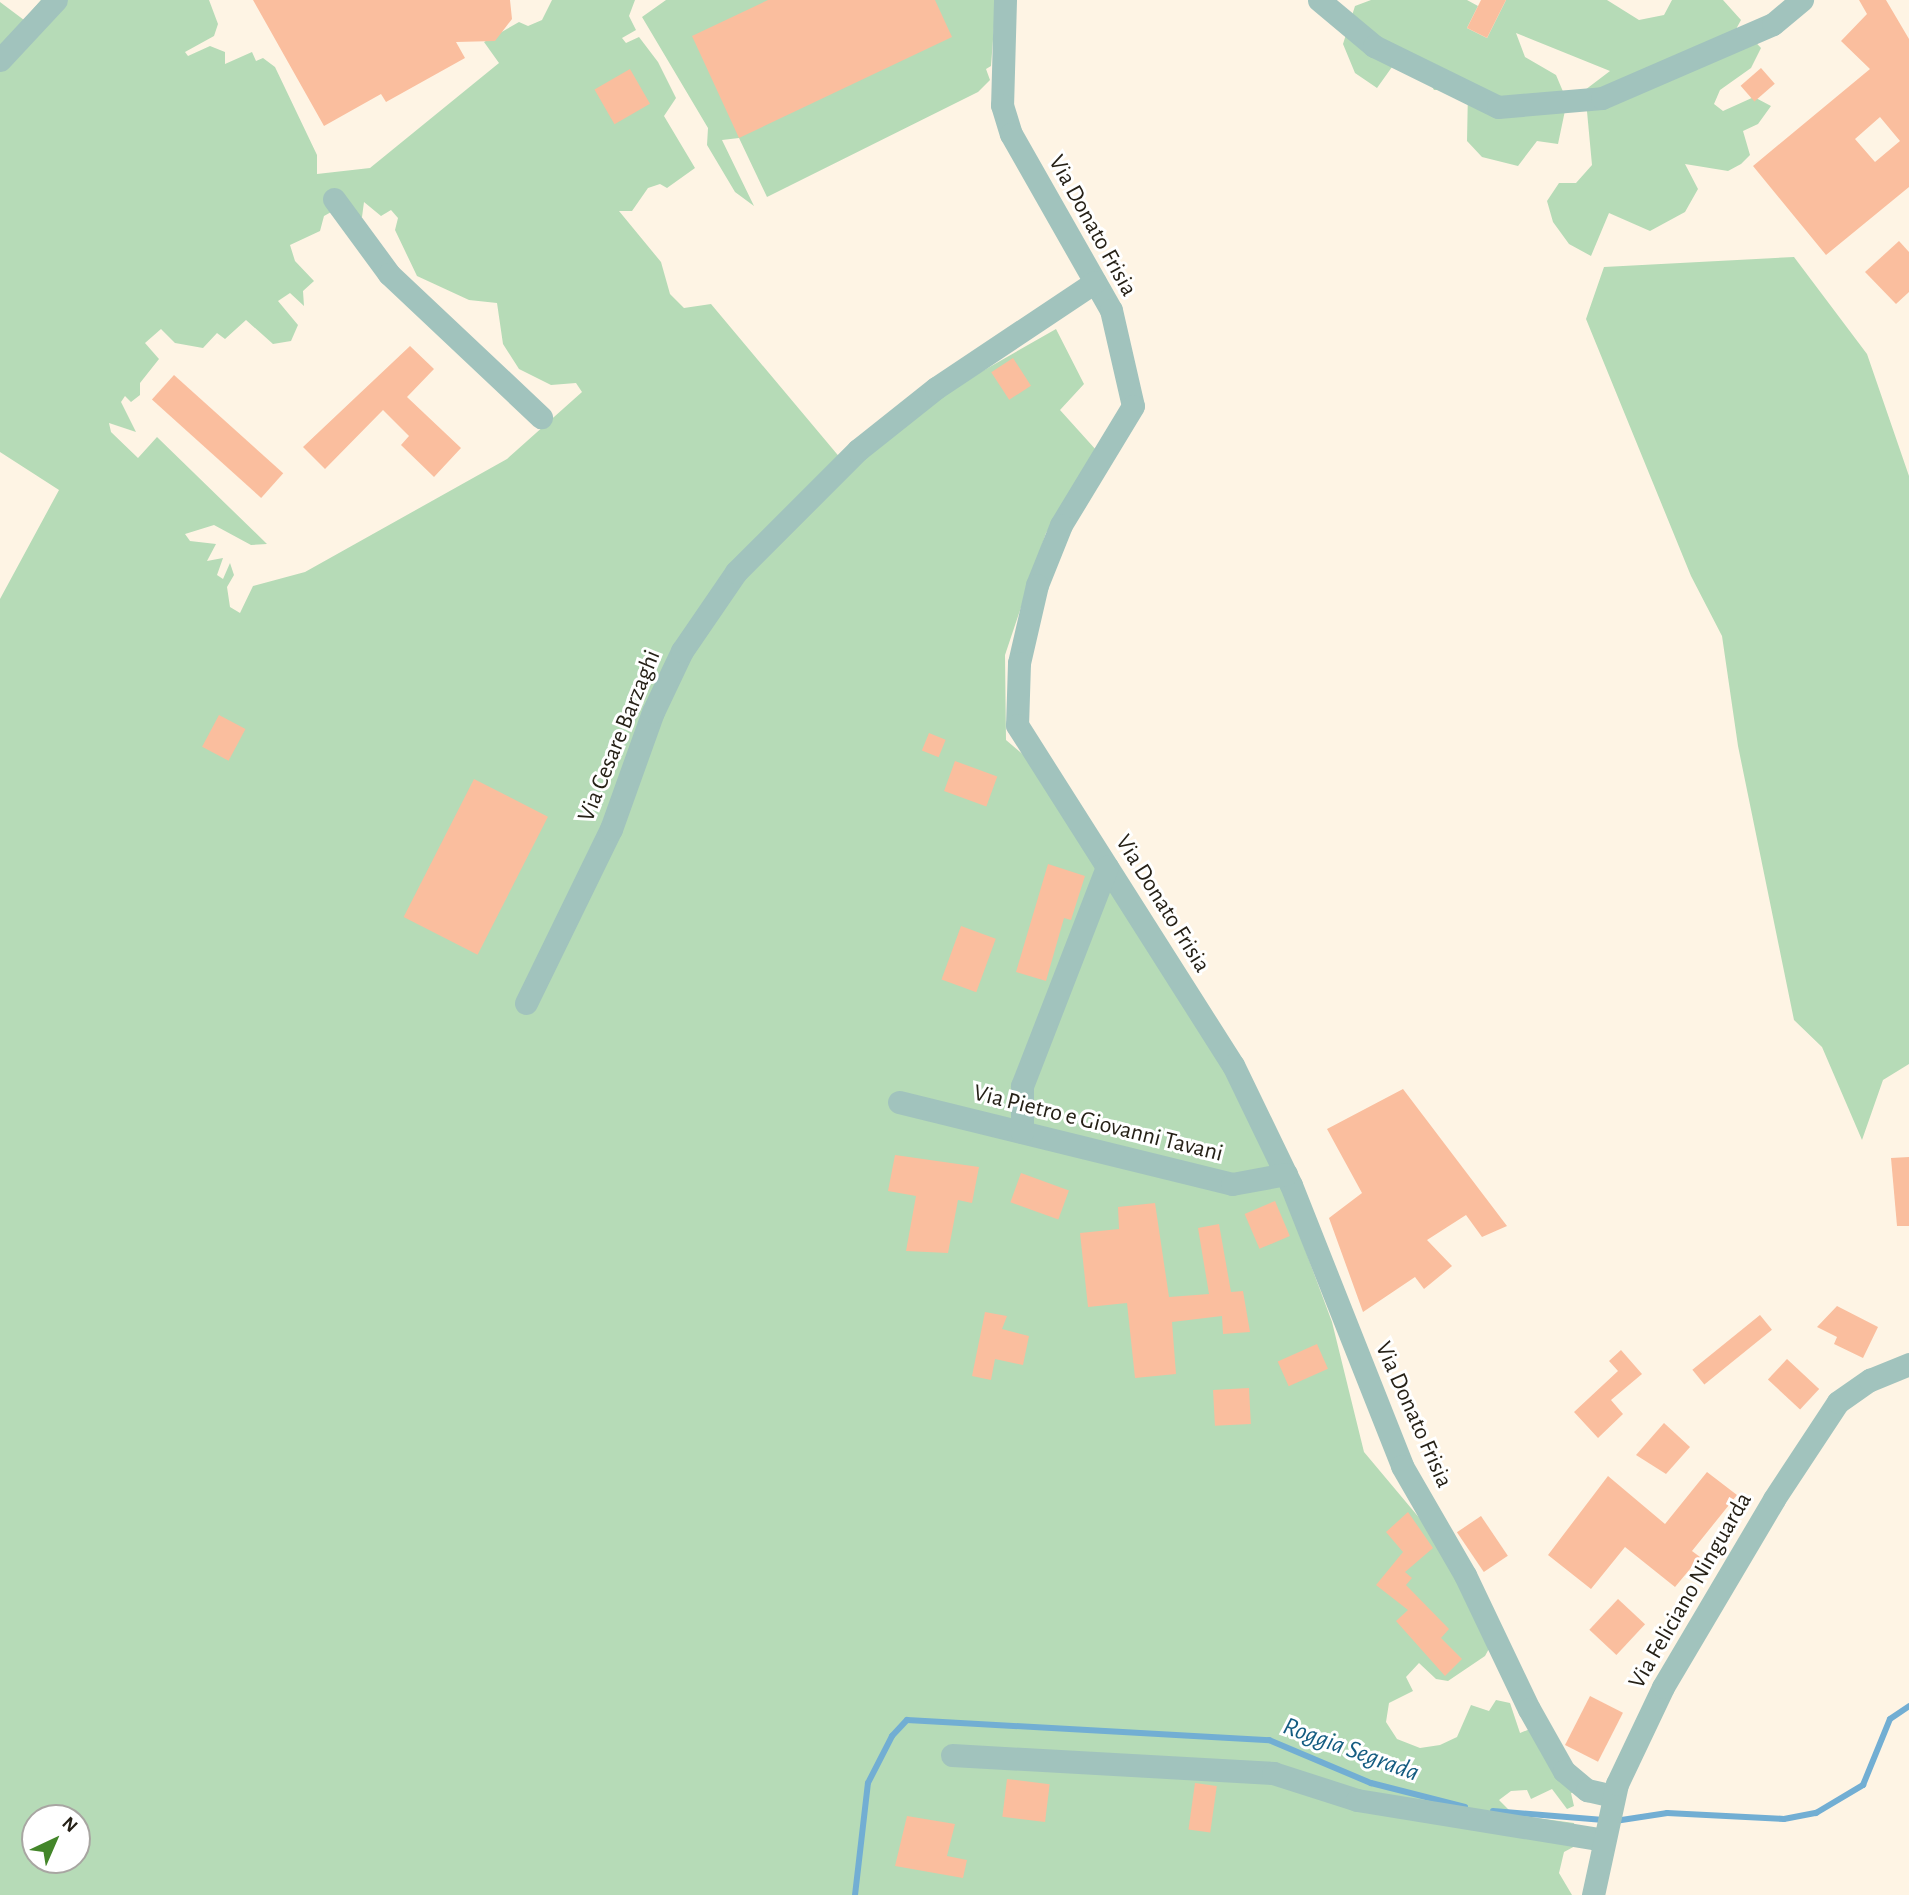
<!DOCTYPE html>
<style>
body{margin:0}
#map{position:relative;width:1909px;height:1895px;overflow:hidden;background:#fef4e4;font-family:"Alegreya Sans",sans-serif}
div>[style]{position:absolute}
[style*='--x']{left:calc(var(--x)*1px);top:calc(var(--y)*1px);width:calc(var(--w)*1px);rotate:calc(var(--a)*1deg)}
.green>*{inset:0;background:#b6dbb7}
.stream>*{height:6px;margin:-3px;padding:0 3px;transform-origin:3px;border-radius:3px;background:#72aed3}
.building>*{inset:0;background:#fabe9e;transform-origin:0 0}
.minor>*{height:23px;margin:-11.5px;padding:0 11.5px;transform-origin:11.5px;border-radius:11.5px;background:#a1c3bd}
span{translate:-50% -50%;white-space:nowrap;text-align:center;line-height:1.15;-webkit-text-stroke:6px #fff;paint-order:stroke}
.street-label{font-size:24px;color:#262117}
.water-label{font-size:26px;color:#145c81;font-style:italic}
.north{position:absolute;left:21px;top:1804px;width:70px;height:70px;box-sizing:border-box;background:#fff;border:2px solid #a8a6a2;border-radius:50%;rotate:44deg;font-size:19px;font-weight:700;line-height:28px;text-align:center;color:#262117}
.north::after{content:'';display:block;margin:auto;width:24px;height:32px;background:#43862a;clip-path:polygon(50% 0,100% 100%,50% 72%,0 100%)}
</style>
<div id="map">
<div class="green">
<i style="clip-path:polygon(evenodd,41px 0,209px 0,218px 24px,214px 36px,185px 52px,188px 56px,210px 46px,225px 52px,225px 64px,252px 52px,256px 61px,263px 58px,275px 67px,317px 155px,317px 174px,370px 168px,499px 63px,484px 42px,519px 22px,528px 26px,542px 20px,552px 0,635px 0,629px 16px,636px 30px,622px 38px,626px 43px,639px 37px,658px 62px,676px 98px,664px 116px,695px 168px,667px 188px,660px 184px,648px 188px,632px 211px,619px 211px,661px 262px,670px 294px,684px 308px,711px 304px,847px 466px,937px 397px,1056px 329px,1084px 384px,1060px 410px,1097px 451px,1046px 533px,1005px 655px,1006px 740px,1027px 758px,1260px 1128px,1332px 1322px,1364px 1452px,1442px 1545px,1491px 1645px,1485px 1656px,1448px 1681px,1436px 1679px,1419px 1663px,1406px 1677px,1413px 1691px,1389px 1703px,1386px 1722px,1397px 1739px,1420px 1748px,1440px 1745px,1457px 1737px,1471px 1705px,1489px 1711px,1496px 1700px,1510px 1703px,1520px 1733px,1530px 1729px,1577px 1792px,1571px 1793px,1574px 1806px,1567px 1809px,1552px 1789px,1531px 1799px,1527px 1790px,1511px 1791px,1499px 1800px,1514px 1815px,1574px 1823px,1577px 1845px,1564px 1852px,1559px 1873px,1572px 1895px,0 1895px,0 599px,59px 490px,0 452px,0 2px,24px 20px,41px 0,364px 202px,381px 216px,391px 210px,398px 218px,395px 230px,417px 276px,469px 300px,497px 303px,503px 344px,519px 369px,551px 385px,576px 383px,582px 392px,507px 459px,305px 572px,253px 586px,240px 613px,230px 607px,227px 587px,234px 575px,230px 563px,223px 579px,217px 575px,223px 558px,207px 561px,216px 544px,190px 541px,185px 534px,214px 525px,251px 545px,267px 544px,157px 437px,138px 458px,111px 432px,109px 423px,136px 432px,121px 402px,125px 396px,131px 402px,140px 395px,140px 383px,159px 359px,145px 343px,161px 329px,175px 343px,203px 348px,217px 333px,225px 339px,246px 320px,273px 344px,291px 341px,298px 325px,278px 301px,290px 293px,304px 306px,303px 291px,314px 281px,295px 261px,290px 245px,320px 231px,324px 216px,342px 206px,346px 216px,362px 217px,364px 202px,41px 0,35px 1818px,77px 1818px,77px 1860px,35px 1860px,35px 1818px)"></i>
<i style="clip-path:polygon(666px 0,996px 0,991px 66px,986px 69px,990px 80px,978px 92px,767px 197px,739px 138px,722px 140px,754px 206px,735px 192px,707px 145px,708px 128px,642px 17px)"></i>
<i style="clip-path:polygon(1371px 0,1467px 0,1478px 6px,1467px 28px,1487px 38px,1506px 0,1607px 0,1639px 20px,1664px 15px,1672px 0,1723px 0,1741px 20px,1735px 31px,1747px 33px,1761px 48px,1751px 68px,1720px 90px,1714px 104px,1723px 111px,1754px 97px,1771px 106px,1758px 124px,1743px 131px,1750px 155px,1741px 164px,1728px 171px,1685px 164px,1698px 189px,1685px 212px,1650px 231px,1609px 213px,1591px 256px,1569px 244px,1553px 222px,1547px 201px,1559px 183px,1576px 183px,1592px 165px,1585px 90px,1610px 71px,1516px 33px,1525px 57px,1556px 75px,1567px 101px,1558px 144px,1537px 141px,1518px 166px,1482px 157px,1467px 141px,1468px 90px,1434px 90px,1422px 70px,1397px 60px,1377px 88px,1355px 73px,1343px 44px,1355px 6px)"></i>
<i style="clip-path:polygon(1794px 257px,1867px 354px,1909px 476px,1909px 1064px,1883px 1080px,1862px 1140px,1822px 1047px,1794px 1020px,1738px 746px,1722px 636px,1691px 576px,1586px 319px,1604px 267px)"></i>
</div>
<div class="stream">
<i style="--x:1493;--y:1811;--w:111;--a:4.6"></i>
<i style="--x:1615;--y:1821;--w:53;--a:-8.7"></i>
<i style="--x:1667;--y:1813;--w:117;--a:2.9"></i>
<i style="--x:1784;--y:1819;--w:33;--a:-11"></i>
<i style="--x:1816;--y:1813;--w:55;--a:-30.8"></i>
<i style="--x:1863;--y:1785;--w:71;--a:-67.8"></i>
<i style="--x:1890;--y:1719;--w:23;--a:-34"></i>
<i style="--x:855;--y:1895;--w:113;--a:-83.4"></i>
<i style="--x:868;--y:1783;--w:53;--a:-62.9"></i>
<i style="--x:892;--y:1736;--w:22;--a:-47"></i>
<i style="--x:907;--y:1720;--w:363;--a:3.2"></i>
<i style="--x:1269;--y:1740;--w:111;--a:22.9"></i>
<i style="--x:1371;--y:1783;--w:97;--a:14.3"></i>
</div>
<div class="building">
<i style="clip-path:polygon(253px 0,510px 0,512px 19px,495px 41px,456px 42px,465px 58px,386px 102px,381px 94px,324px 126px)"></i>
<i style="clip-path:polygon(768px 0,935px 0,952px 37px,739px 138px,692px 36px)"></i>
<i style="clip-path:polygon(1481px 0,1506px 0,1487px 38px,1467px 28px)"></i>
<i style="clip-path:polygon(evenodd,1859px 0,1886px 0,1909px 39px,1909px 187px,1826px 255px,1753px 166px,1870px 69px,1841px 41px,1867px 14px,1859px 0,1880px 117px,1900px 141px,1875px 162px,1855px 139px,1880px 117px)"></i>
<i style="left:1761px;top:68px;width:21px;height:27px;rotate:49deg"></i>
<i style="left:630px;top:69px;width:40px;height:41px;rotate:60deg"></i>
<i style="clip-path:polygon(1899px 241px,1909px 252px,1909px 292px,1896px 304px,1865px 272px)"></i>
<i style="clip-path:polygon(410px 346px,434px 369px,407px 397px,461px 448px,434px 477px,401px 445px,409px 436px,383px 410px,325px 469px,303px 447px)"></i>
<i style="left:1013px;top:358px;width:33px;height:26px;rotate:57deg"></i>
<i style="left:174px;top:375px;width:147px;height:33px;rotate:42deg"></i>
<i style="left:219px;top:715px;width:30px;height:36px;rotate:28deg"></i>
<i style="left:929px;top:733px;width:18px;height:19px;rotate:22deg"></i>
<i style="left:955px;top:761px;width:45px;height:32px;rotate:20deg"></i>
<i style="left:474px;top:779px;width:83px;height:155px;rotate:27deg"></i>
<i style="clip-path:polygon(1048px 864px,1085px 876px,1071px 920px,1064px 918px,1046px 981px,1016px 972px)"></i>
<i style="left:961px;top:926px;width:37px;height:57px;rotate:20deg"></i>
<i style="clip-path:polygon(1403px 1089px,1507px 1226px,1482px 1237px,1466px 1215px,1427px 1240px,1452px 1266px,1424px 1289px,1415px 1277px,1363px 1312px,1329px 1218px,1362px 1193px,1327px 1129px)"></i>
<i style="clip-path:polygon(895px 1155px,979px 1167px,972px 1203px,958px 1200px,948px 1253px,906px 1251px,916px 1196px,888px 1191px)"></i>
<i style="clip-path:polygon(1909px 1157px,1909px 1226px,1897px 1226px,1891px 1158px)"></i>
<i style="left:1021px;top:1173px;width:51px;height:31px;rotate:20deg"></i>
<i style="left:1275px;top:1201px;width:38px;height:33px;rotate:67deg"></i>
<i style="clip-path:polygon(1155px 1203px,1169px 1297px,1209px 1294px,1198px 1228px,1219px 1224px,1231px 1292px,1243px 1291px,1250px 1332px,1223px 1334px,1222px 1316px,1172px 1322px,1176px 1374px,1135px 1378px,1127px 1303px,1088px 1307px,1080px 1233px,1119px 1229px,1118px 1207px)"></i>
<i style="clip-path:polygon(1837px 1306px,1878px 1327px,1863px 1358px,1834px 1344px,1837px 1337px,1817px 1327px)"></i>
<i style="clip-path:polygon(985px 1312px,1007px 1316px,1002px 1329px,1029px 1336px,1023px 1365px,995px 1359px,991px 1380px,972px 1376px)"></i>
<i style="left:1760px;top:1315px;width:19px;height:87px;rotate:51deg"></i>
<i style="left:1317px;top:1344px;width:27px;height:43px;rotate:66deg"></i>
<i style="clip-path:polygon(1621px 1350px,1642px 1374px,1611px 1400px,1623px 1414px,1598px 1438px,1574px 1412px,1618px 1371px,1609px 1361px)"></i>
<i style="left:1787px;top:1359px;width:44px;height:28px;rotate:43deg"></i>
<i style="left:1249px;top:1388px;width:36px;height:36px;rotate:87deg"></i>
<i style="clip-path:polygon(1664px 1423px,1690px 1447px,1666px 1474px,1636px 1455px)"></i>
<i style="clip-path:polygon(1707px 1472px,1737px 1495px,1692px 1551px,1700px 1557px,1675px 1587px,1625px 1547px,1591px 1589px,1548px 1555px,1608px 1476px,1665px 1524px)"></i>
<i style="clip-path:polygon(1408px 1512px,1433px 1548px,1405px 1572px,1412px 1578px,1406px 1585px,1449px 1629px,1441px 1638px,1437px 1634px,1462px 1659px,1445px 1676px,1396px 1621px,1408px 1610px,1376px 1585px,1403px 1552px,1386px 1532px)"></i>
<i style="left:1481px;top:1516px;width:48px;height:29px;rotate:56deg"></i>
<i style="left:1618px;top:1599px;width:37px;height:42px;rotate:43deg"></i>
<i style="left:1590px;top:1696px;width:37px;height:55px;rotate:27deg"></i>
<i style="left:1007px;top:1779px;width:43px;height:38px;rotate:7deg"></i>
<i style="left:1195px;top:1783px;width:22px;height:47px;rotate:8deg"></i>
<i style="clip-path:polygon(907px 1816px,955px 1824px,947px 1856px,967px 1860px,963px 1878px,895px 1866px)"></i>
</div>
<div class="minor">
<i style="--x:1005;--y:0;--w:105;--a:91.6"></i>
<i style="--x:1002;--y:105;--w:30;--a:73"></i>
<i style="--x:1011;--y:134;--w:202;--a:60.4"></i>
<i style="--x:1111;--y:310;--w:98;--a:77.1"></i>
<i style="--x:1133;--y:406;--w:139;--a:121.2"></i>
<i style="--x:1061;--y:525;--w:65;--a:111.8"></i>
<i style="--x:1037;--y:585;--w:80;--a:103"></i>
<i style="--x:1019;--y:663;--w:62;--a:91.8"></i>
<i style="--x:1017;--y:725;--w:403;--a:57.6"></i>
<i style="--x:1233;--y:1065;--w:133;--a:64.2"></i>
<i style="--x:1291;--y:1185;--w:302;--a:68.4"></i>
<i style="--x:1402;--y:1466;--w:126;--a:60"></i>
<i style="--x:1465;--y:1575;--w:148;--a:64.5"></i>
<i style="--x:1529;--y:1709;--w:71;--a:60.6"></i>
<i style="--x:1564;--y:1771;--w:30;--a:40"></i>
<i style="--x:1587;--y:1790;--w:27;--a:13"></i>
<i style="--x:1319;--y:0;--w:72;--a:39.9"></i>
<i style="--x:1374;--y:46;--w:138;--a:26.2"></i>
<i style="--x:1498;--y:107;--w:104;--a:-4.9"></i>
<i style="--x:1602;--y:98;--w:186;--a:-23.4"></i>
<i style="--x:1773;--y:24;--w:38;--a:-40"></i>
<i style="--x:0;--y:60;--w:82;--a:-47"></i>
<i style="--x:334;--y:199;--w:93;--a:53.7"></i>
<i style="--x:389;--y:274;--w:209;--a:43.3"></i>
<i style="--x:526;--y:1003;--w:194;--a:-64"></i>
<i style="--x:611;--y:829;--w:124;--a:-70.3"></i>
<i style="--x:653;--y:712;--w:68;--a:-64.6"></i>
<i style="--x:682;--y:651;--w:96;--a:-55.6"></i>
<i style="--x:736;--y:572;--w:173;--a:-45"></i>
<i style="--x:858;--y:450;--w:100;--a:-38.5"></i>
<i style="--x:936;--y:388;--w:191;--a:-33.7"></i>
<i style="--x:899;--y:1102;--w:343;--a:13.8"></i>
<i style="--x:1232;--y:1184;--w:55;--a:-10.5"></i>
<i style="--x:1022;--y:1132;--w:46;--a:-90"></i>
<i style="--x:1022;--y:1086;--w:235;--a:-68.8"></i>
<i style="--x:952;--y:1755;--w:322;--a:3.2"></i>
<i style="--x:1273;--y:1773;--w:88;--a:17.8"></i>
<i style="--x:1357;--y:1800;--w:250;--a:9.2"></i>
<i style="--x:1593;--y:1895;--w:114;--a:-77.8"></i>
<i style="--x:1617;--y:1784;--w:107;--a:-64.6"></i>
<i style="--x:1663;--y:1687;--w:218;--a:-59.4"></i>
<i style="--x:1774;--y:1499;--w:116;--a:-56.6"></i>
<i style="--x:1838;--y:1402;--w:39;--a:-35"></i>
<i style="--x:1870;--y:1380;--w:42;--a:-22.3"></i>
</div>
<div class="street-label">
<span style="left:1092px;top:226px;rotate:61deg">Via Donato Frisia</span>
<span style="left:620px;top:736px;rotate:-68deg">Via Cesare Barzaghi</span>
<span style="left:1162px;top:904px;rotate:58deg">Via Donato Frisia</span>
<span style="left:1098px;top:1124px;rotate:14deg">Via Pietro e Giovanni Tavani</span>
<span style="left:1413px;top:1415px;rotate:66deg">Via Donato Frisia</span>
<span style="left:1691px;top:1591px;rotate:-60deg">Via Feliciano Ninguarda</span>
</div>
<div class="water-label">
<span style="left:1351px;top:1750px;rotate:20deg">Roggia Segrada</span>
</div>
<div class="north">N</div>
</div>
